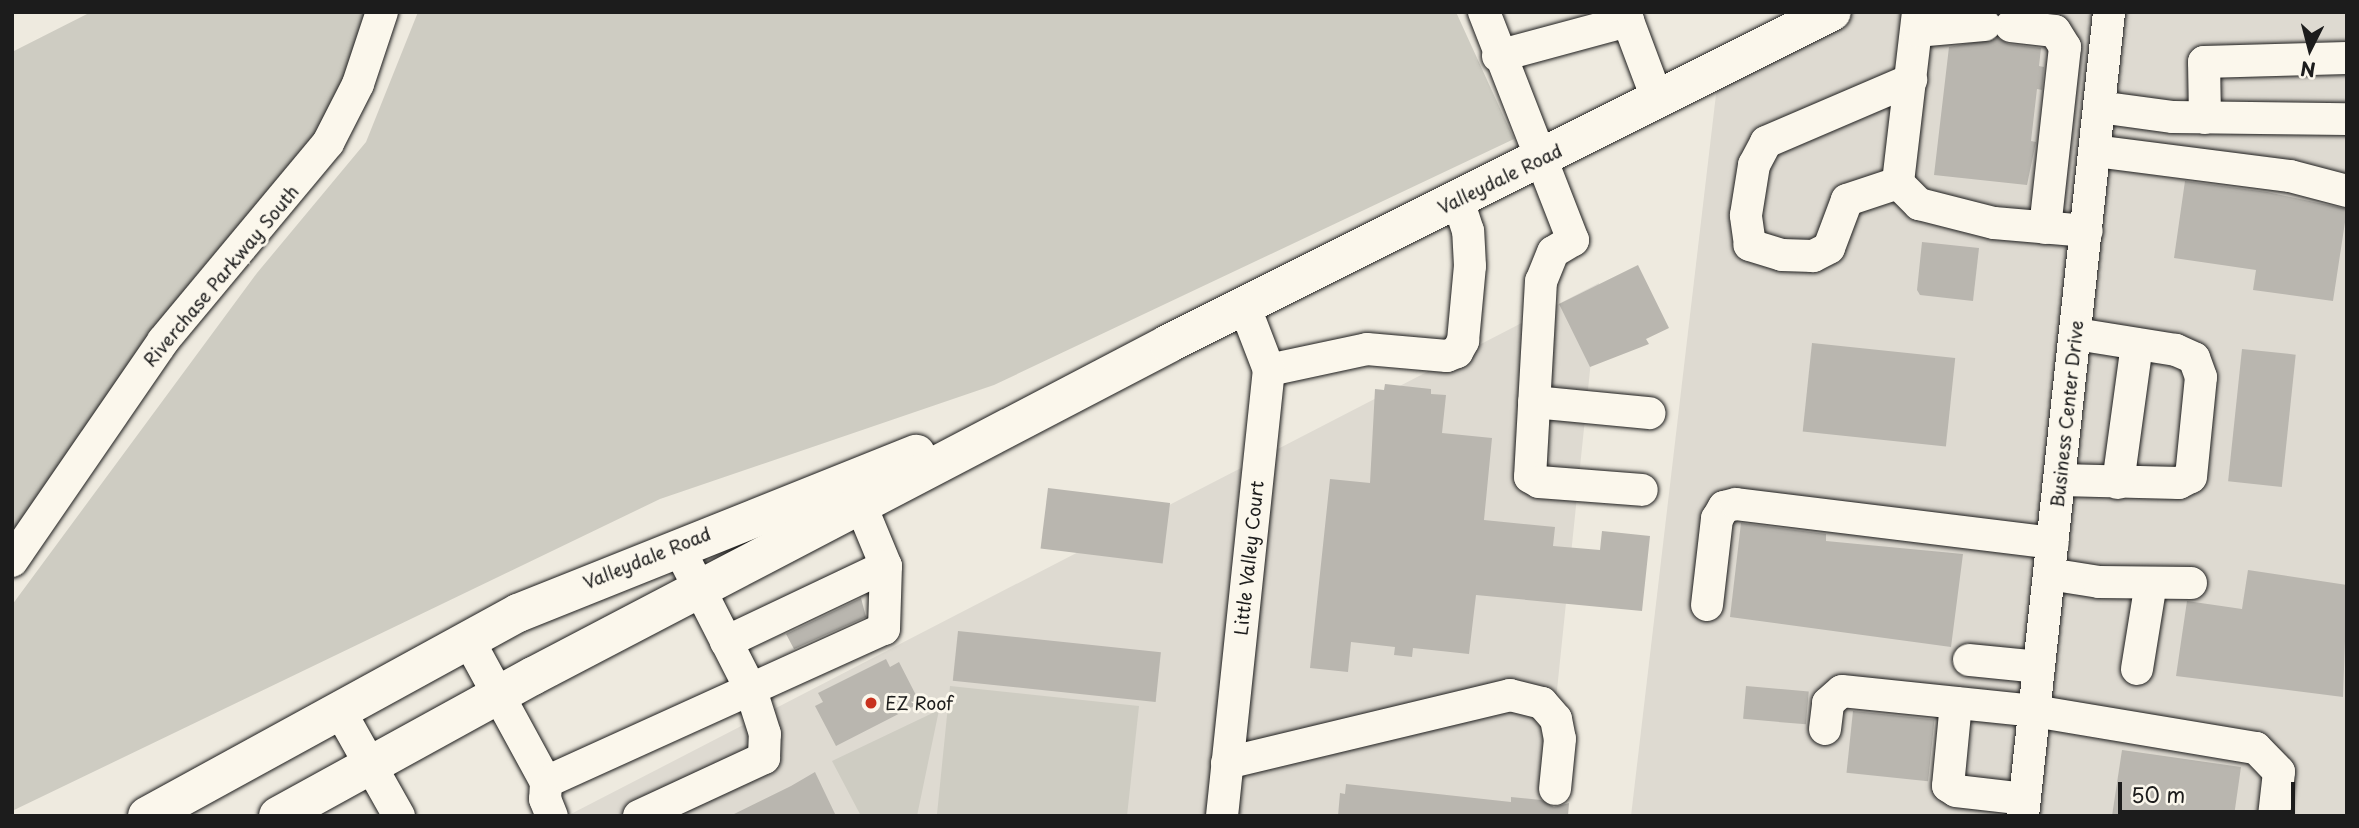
<!DOCTYPE html>
<style>
body{margin:0}
#map{position:relative;width:2359px;height:828px;overflow:hidden;background:#eeeadf;font-family:"Playpen Sans",sans-serif}
div>[style]{position:absolute}
[style*='--x']{left:calc(var(--x)*1px);top:calc(var(--y)*1px);width:calc(var(--w)*1px);rotate:calc(var(--a)*1deg)}
.built>*{inset:0;background:#dedad1}
.green>*{inset:0;background:#ceccc2}
.building>*{inset:0;background:#b9b6af;transform-origin:0 0}
.roads{filter:drop-shadow(0 0 2px #1c1c1c) drop-shadow(0 0 2px #1c1c1c)}
.minor>*{height:32px;margin:-16px;padding:0 16px;transform-origin:16px;border-radius:16px;background:#fbf7ec}
.major>*{height:38px;margin:-19px;padding:0 19px;transform-origin:19px;border-radius:19px;background:#fbf7ec}
.dots>*{width:19px;height:19px;translate:-50% -50%;box-sizing:border-box;border:4px solid #fbf7ec;border-radius:50%}
span{translate:-50% -50%;white-space:nowrap;text-align:center;line-height:1.15;-webkit-text-stroke:6px #fbf7ec;paint-order:stroke}
.street-label{font-size:18px;color:#1c1c1c}
.poi-label{font-size:18px;color:#1c1c1c}
.left{translate:0 -50%;text-align:left}
.frame{position:absolute;inset:0;border:14px solid #1c1c1c;pointer-events:none}
.north{position:absolute;left:2275px;top:14px;width:70px;height:70px;-webkit-text-stroke:5px #fbf7ec;paint-order:stroke;rotate:186deg;font-size:19px;font-weight:700;line-height:28px;text-align:center;color:#1c1c1c}
.north::after{content:'';display:block;margin:auto;width:24px;height:32px;background:#1c1c1c;clip-path:polygon(50% 0,100% 100%,50% 72%,0 100%)}
.scale{position:absolute;left:2118px;top:782px;width:177px;height:32px;box-sizing:border-box;border:4px solid #1c1c1c;border-top:0;padding-left:9px;font-size:21px;line-height:24px;white-space:nowrap;color:#1c1c1c;-webkit-text-stroke:5px #fbf7ec;paint-order:stroke}
</style>
<div id="map">
<div class="built">
<i style="clip-path:polygon(1825px 12px,2347px 12px,2347px 816px,1631px 816px,1719px 69px)"></i>
<i style="clip-path:polygon(1599px 283px,1544px 816px,567px 816px,1392px 390px)"></i>
</div>
<div class="green">
<i style="clip-path:polygon(91px 12px,375px 12px,324px 125px,193px 279px,12px 543px,12px 52px)"></i>
<i style="clip-path:polygon(418px 12px,1456px 12px,1514px 139px,994px 385px,660px 499px,12px 811px,12px 605px,257px 273px,366px 142px)"></i>
<i style="clip-path:polygon(950px 686px,1139px 706px,1127px 816px,937px 814px)"></i>
<i style="clip-path:polygon(939px 710px,917px 816px,861px 816px,832px 761px)"></i>
</div>
<div class="building">
<i style="clip-path:polygon(1998px 38px,2009px 44px,2041px 48px,2039px 66px,2044px 67px,2042px 90px,2037px 89px,2031px 141px,2036px 142px,2027px 185px,1934px 175px,1949px 47px)"></i>
<i style="clip-path:polygon(2185px 181px,2267px 192px,2347px 209px,2333px 301px,2253px 290px,2256px 270px,2174px 258px)"></i>
<i style="clip-path:polygon(1922px 242px,1979px 248px,1973px 301px,1920px 295px,1917px 290px)"></i>
<i style="clip-path:polygon(1638px 265px,1669px 328px,1646px 339px,1649px 344px,1590px 367px,1559px 304px)"></i>
<i style="left:1812px;top:343px;width:144px;height:89px;rotate:6deg"></i>
<i style="left:2242px;top:349px;width:54px;height:133px;rotate:6deg"></i>
<i style="clip-path:polygon(1385px 384px,1431px 389px,1431px 394px,1446px 395px,1442px 433px,1492px 438px,1484px 520px,1555px 527px,1553px 546px,1600px 550px,1602px 531px,1650px 536px,1642px 611px,1476px 595px,1469px 654px,1413px 648px,1412px 657px,1394px 655px,1395px 647px,1351px 642px,1348px 672px,1310px 668px,1330px 479px,1370px 483px,1375px 389px,1384px 390px)"></i>
<i style="left:1048px;top:488px;width:123px;height:61px;rotate:7deg"></i>
<i style="clip-path:polygon(1741px 523px,1826px 534px,1826px 541px,1963px 554px,1951px 647px,1730px 617px)"></i>
<i style="clip-path:polygon(2248px 570px,2347px 585px,2343px 697px,2176px 676px,2187px 601px,2242px 609px)"></i>
<i style="clip-path:polygon(861px 598px,866px 617px,794px 649px,786px 634px)"></i>
<i style="left:958px;top:631px;width:204px;height:50px;rotate:6deg"></i>
<i style="clip-path:polygon(886px 659px,890px 667px,899px 662px,920px 703px,836px 746px,815px 706px,823px 702px,818px 693px)"></i>
<i style="left:1746px;top:686px;width:63px;height:33px;rotate:5deg"></i>
<i style="left:1853px;top:711px;width:82px;height:62px;rotate:6deg"></i>
<i style="clip-path:polygon(2122px 750px,2241px 767px,2234px 816px,2112px 816px)"></i>
<i style="clip-path:polygon(815px 772px,836px 816px,730px 816px,791px 786px)"></i>
<i style="clip-path:polygon(1346px 784px,1511px 802px,1511px 797px,1541px 800px,1554px 807px,1569px 803px,1568px 816px,1338px 816px,1340px 793px,1345px 794px)"></i>
</div>
<div class="roads">
<div class="minor">
<i style="--x:1484;--y:12;--w:245;--a:68.7"></i>
<i style="--x:1573;--y:240;--w:23;--a:149"></i>
<i style="--x:1553;--y:252;--w:31;--a:112"></i>
<i style="--x:1541;--y:281;--w:196;--a:93.2"></i>
<i style="--x:1530;--y:477;--w:10;--a:29"></i>
<i style="--x:1539;--y:482;--w:103;--a:4.4"></i>
<i style="--x:1918;--y:12;--w:172;--a:96.7"></i>
<i style="--x:1898;--y:183;--w:30;--a:45"></i>
<i style="--x:1919;--y:204;--w:77;--a:14.2"></i>
<i style="--x:1994;--y:223;--w:93;--a:4.9"></i>
<i style="--x:2011;--y:26;--w:44;--a:6.5"></i>
<i style="--x:2055;--y:31;--w:19;--a:58"></i>
<i style="--x:2065;--y:47;--w:182;--a:96.3"></i>
<i style="--x:1918;--y:31;--w:67;--a:-5.1"></i>
<i style="--x:1498;--y:56;--w:135;--a:-15.1"></i>
<i style="--x:1628;--y:21;--w:82;--a:69.4"></i>
<i style="--x:2099;--y:107;--w:75;--a:7.7"></i>
<i style="--x:2173;--y:117;--w:174;--a:0.7"></i>
<i style="--x:2205;--y:118;--w:56;--a:-91"></i>
<i style="--x:2204;--y:62;--w:143;--a:-1.6"></i>
<i style="--x:2095;--y:151;--w:197;--a:7.3"></i>
<i style="--x:2290;--y:176;--w:59;--a:14.7"></i>
<i style="--x:1898;--y:183;--w:54;--a:161.6"></i>
<i style="--x:1847;--y:200;--w:51;--a:110.6"></i>
<i style="--x:1829;--y:248;--w:18;--a:153"></i>
<i style="--x:1813;--y:256;--w:31;--a:-178"></i>
<i style="--x:1782;--y:255;--w:34;--a:-163"></i>
<i style="--x:1750;--y:245;--w:30;--a:-98"></i>
<i style="--x:1746;--y:215;--w:51;--a:-80.9"></i>
<i style="--x:1754;--y:165;--w:26;--a:-62"></i>
<i style="--x:1766;--y:142;--w:158;--a:-23.2"></i>
<i style="--x:1269;--y:370;--w:100;--a:-12.1"></i>
<i style="--x:1367;--y:349;--w:80;--a:5"></i>
<i style="--x:1447;--y:356;--w:11;--a:-22"></i>
<i style="--x:1457;--y:352;--w:13;--a:-61"></i>
<i style="--x:1463;--y:341;--w:75;--a:-84.7"></i>
<i style="--x:1470;--y:266;--w:35;--a:-93"></i>
<i style="--x:1468;--y:231;--w:33;--a:-108"></i>
<i style="--x:1534;--y:402;--w:116;--a:5.5"></i>
<i style="--x:2060;--y:480;--w:119;--a:1.4"></i>
<i style="--x:2179;--y:483;--w:13;--a:-27"></i>
<i style="--x:2191;--y:477;--w:100;--a:-84.3"></i>
<i style="--x:2201;--y:377;--w:20;--a:-110"></i>
<i style="--x:2194;--y:358;--w:20;--a:-156"></i>
<i style="--x:2176;--y:350;--w:101;--a:-170.9"></i>
<i style="--x:2118;--y:483;--w:140;--a:-82.2"></i>
<i style="--x:12;--y:561;--w:267;--a:-55.5"></i>
<i style="--x:163;--y:341;--w:258;--a:-50.2"></i>
<i style="--x:328;--y:143;--w:66;--a:-63"></i>
<i style="--x:358;--y:84;--w:76;--a:-71.6"></i>
<i style="--x:2049;--y:574;--w:51;--a:9.1"></i>
<i style="--x:2099;--y:582;--w:92;--a:0.6"></i>
<i style="--x:1707;--y:605;--w:87;--a:-83.4"></i>
<i style="--x:1717;--y:519;--w:14;--a:-60"></i>
<i style="--x:1724;--y:507;--w:12;--a:-14"></i>
<i style="--x:1736;--y:504;--w:319;--a:7"></i>
<i style="--x:469;--y:641;--w:161;--a:61.4"></i>
<i style="--x:546;--y:782;--w:371;--a:-24.4"></i>
<i style="--x:884;--y:629;--w:63;--a:-88.2"></i>
<i style="--x:886;--y:566;--w:89;--a:-112.5"></i>
<i style="--x:726;--y:642;--w:177;--a:-25.4"></i>
<i style="--x:1969;--y:660;--w:70;--a:5.7"></i>
<i style="--x:2137;--y:669;--w:87;--a:-80.8"></i>
<i style="--x:1956;--y:703;--w:83;--a:95.5"></i>
<i style="--x:1948;--y:786;--w:9;--a:32"></i>
<i style="--x:1956;--y:791;--w:69;--a:6.6"></i>
<i style="--x:341;--y:713;--w:118;--a:60.6"></i>
<i style="--x:1825;--y:729;--w:26;--a:-83"></i>
<i style="--x:1828;--y:703;--w:18;--a:-41"></i>
<i style="--x:1842;--y:691;--w:193;--a:5.9"></i>
<i style="--x:2034;--y:711;--w:225;--a:9.5"></i>
<i style="--x:2256;--y:748;--w:33;--a:46"></i>
<i style="--x:2279;--y:772;--w:44;--a:96.5"></i>
<i style="--x:1227;--y:763;--w:291;--a:-13.5"></i>
<i style="--x:1510;--y:695;--w:33;--a:14"></i>
<i style="--x:1542;--y:703;--w:21;--a:49"></i>
<i style="--x:1556;--y:719;--w:20;--a:79"></i>
<i style="--x:1560;--y:739;--w:50;--a:95.7"></i>
<i style="--x:546;--y:782;--w:17;--a:93"></i>
<i style="--x:545;--y:799;--w:18;--a:68"></i>
<i style="--x:639;--y:816;--w:138;--a:-24.9"></i>
<i style="--x:764;--y:758;--w:24;--a:-88"></i>
<i style="--x:765;--y:734;--w:46;--a:-107.7"></i>
<i style="--x:751;--y:690;--w:161;--a:-117"></i>
<i style="--x:1222;--y:816;--w:448;--a:-84"></i>
<i style="--x:1269;--y:370;--w:70;--a:-111"></i>
<i style="--x:2023;--y:816;--w:809;--a:-83.89"></i>
</div>
<div class="major">
<i style="--x:147;--y:816;--w:423;--a:-28.7"></i>
<i style="--x:518;--y:613;--w:429;--a:-21.8"></i>
<i style="--x:278;--y:816;--w:291;--a:-28.8"></i>
<i style="--x:533;--y:676;--w:717;--a:-27.6"></i>
<i style="--x:1168;--y:344;--w:742;--a:-26.57"></i>
</div>
</div>
<div class="dots">
<i style="left:871px;top:703px;background:#c8321e"></i>
</div>
<div class="street-label">
<span style="left:1500px;top:179px;rotate:-26deg">Valleydale Road</span>
<span style="left:221px;top:276px;rotate:-50deg">Riverchase Parkway South</span>
<span style="left:2067px;top:414px;rotate:-84deg">Business Center Drive</span>
<span style="left:647px;top:558px;rotate:-22deg">Valleydale Road</span>
<span style="left:1249px;top:558px;rotate:-84deg">Little Valley Court</span>
</div>
<div class="poi-label">
<span class="left" style="left:885px;top:703px">EZ Roof</span>
</div>
<div class="frame"></div>
<div class="north">N</div>
<div class="scale">50 m</div>
</div>
